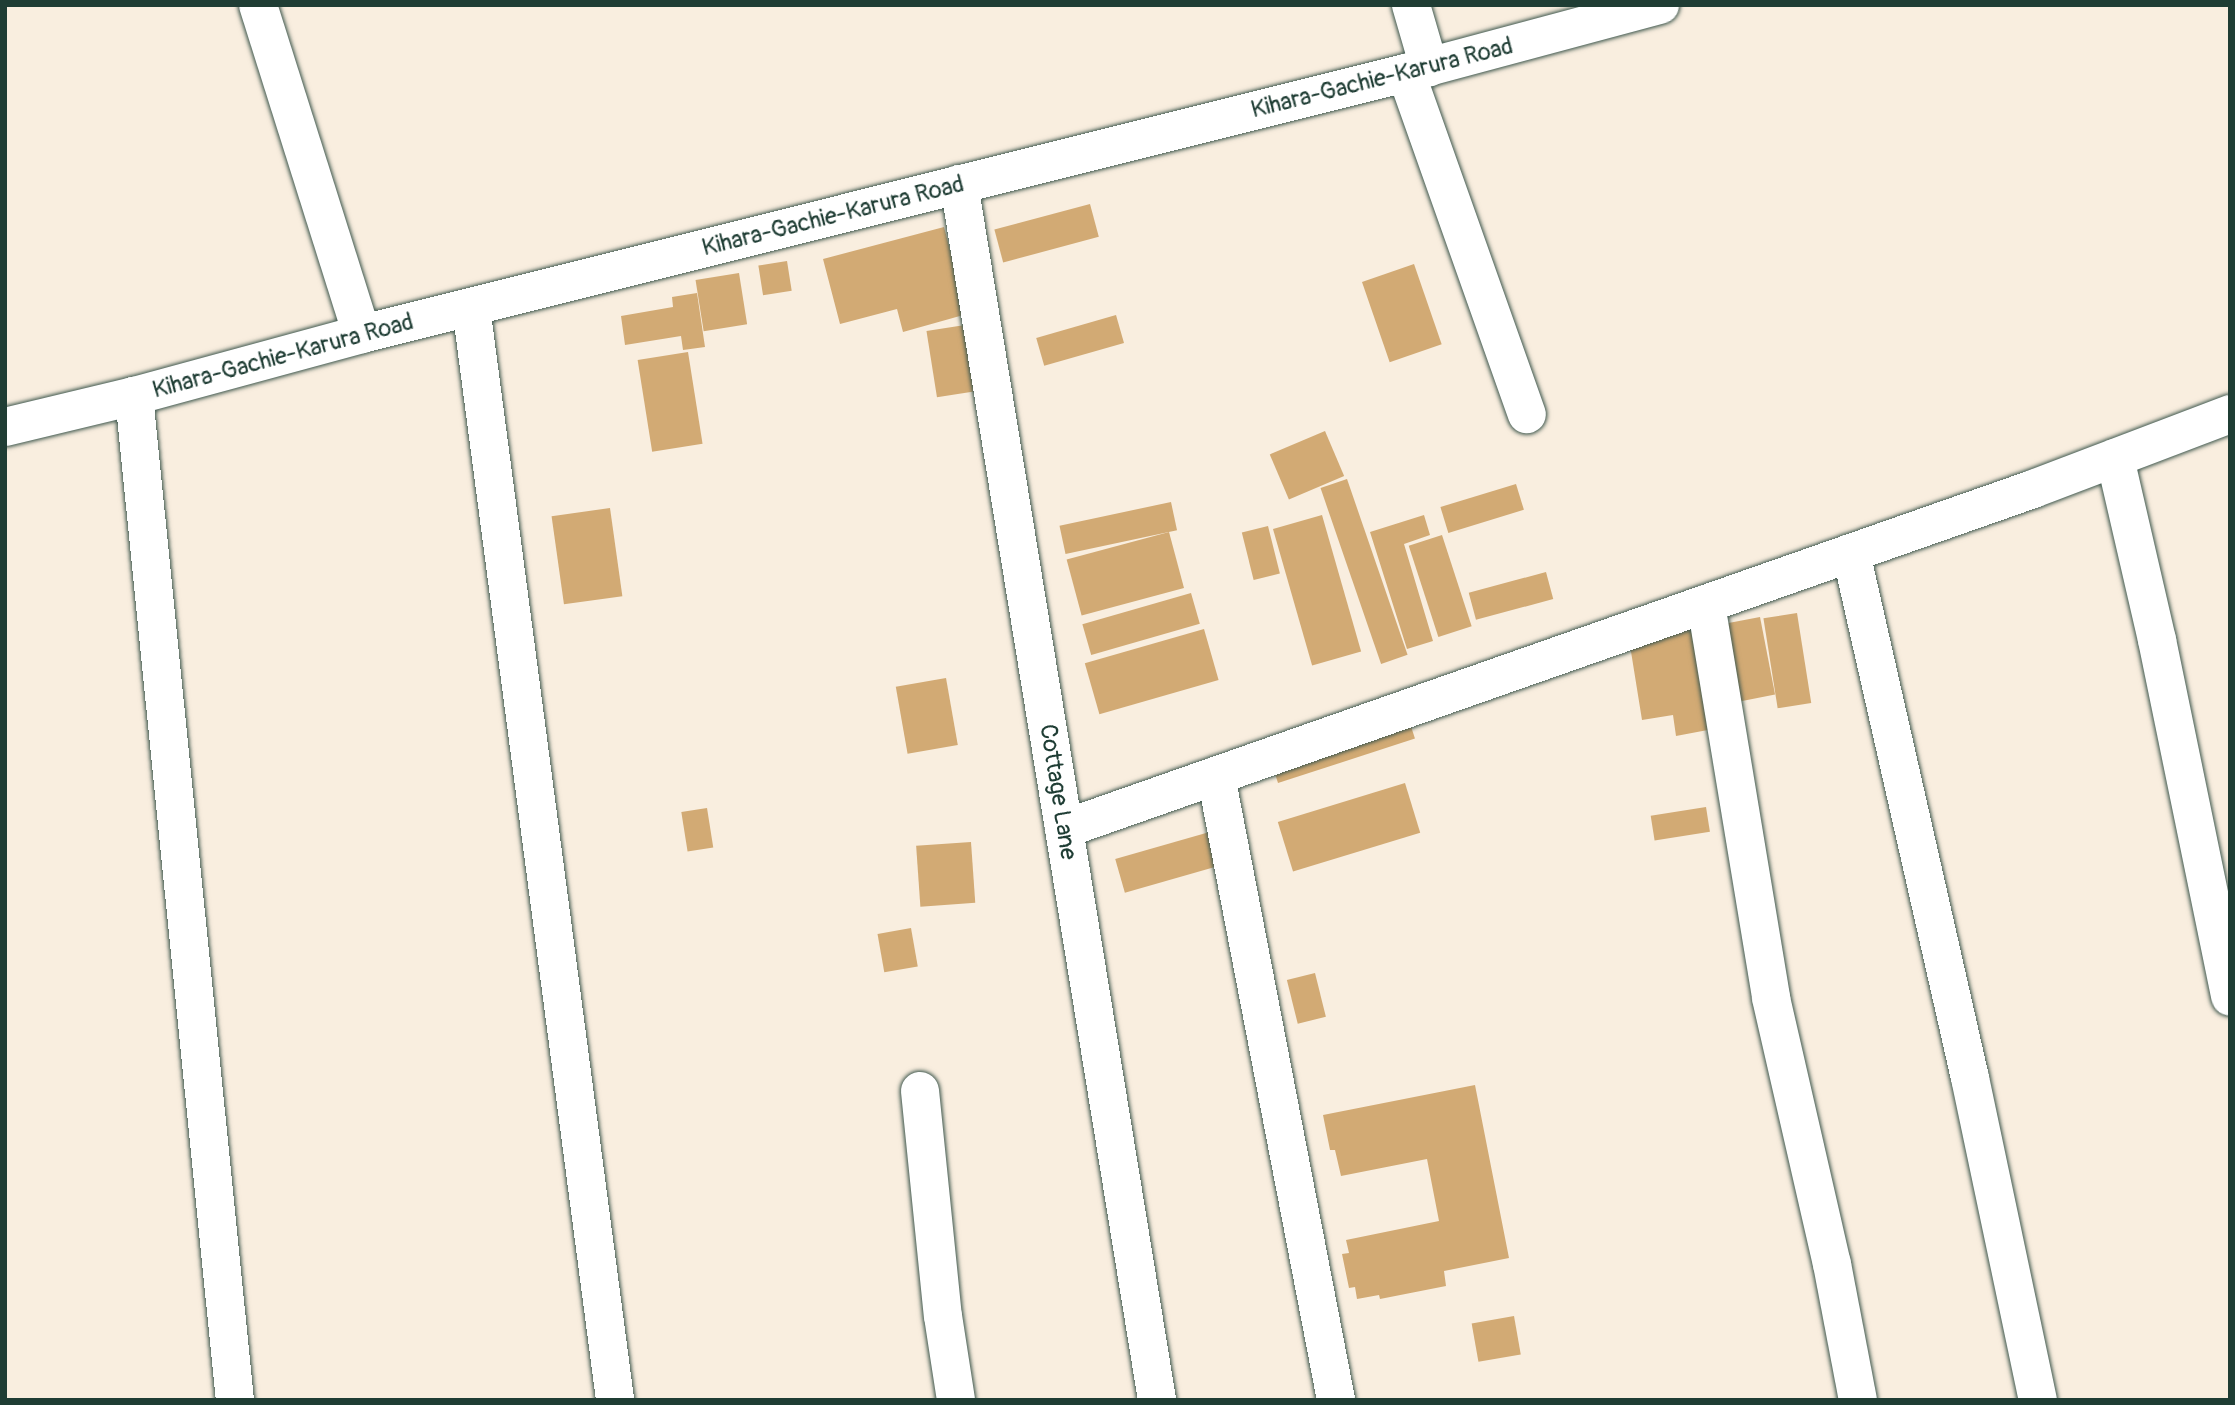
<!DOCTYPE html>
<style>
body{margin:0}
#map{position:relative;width:2235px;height:1405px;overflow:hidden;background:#f9eedf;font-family:Pangolin,sans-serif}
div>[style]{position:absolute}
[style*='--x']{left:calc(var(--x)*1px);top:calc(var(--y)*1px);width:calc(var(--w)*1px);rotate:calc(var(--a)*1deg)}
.building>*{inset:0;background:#d2aa74;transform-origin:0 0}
.roads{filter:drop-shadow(0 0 2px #40584e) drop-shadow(0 0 2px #40584e)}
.minor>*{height:38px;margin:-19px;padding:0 19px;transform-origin:19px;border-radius:19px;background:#fff}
span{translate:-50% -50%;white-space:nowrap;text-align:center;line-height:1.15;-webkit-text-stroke:7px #fff;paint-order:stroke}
.street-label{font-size:24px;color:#1f3d34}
.frame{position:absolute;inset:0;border:7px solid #1f3d34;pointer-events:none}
</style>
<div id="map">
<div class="building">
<i style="left:1090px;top:204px;width:34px;height:99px;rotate:75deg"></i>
<i style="clip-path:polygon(944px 227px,967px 314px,903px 332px,897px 309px,840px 324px,823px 259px)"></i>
<i style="left:787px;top:261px;width:30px;height:29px;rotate:81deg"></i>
<i style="left:1414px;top:264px;width:85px;height:55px;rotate:71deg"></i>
<i style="left:739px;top:273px;width:52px;height:44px;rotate:81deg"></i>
<i style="clip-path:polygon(697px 293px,705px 347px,683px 350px,681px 336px,625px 345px,621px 316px,673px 307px,672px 297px)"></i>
<i style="left:1116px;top:315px;width:29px;height:83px;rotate:74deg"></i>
<i style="left:965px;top:325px;width:67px;height:39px;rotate:81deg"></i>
<i style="left:688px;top:352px;width:93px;height:51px;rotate:81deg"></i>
<i style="left:1325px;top:431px;width:49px;height:60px;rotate:67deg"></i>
<i style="left:1347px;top:479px;width:186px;height:28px;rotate:71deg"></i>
<i style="left:1516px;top:484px;width:27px;height:79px;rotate:73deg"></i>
<i style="left:1171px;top:502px;width:29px;height:114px;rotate:78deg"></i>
<i style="left:610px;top:508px;width:89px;height:59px;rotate:82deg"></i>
<i style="left:1322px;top:515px;width:142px;height:51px;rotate:74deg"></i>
<i style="clip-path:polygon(1424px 515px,1430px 535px,1404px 544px,1433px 641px,1407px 649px,1370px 532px)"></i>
<i style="left:1268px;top:526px;width:49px;height:27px;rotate:76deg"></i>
<i style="left:1169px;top:532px;width:58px;height:106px;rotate:75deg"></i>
<i style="left:1442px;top:535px;width:96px;height:35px;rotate:72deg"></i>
<i style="left:1546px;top:572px;width:28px;height:80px;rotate:75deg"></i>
<i style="left:1191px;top:593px;width:32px;height:113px;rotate:74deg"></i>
<i style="left:1797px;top:613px;width:91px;height:34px;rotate:81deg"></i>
<i style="left:1760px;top:617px;width:79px;height:36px;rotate:79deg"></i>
<i style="clip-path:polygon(1695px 622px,1713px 729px,1676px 736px,1673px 715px,1642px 720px,1628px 633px)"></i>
<i style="left:1204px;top:629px;width:53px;height:124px;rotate:74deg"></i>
<i style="left:946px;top:678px;width:68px;height:51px;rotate:80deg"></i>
<i style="left:1406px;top:711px;width:29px;height:144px;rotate:72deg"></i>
<i style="left:1405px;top:783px;width:52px;height:133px;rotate:73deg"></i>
<i style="left:1706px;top:807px;width:25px;height:56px;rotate:81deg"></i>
<i style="left:707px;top:808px;width:40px;height:26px;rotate:81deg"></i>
<i style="left:1220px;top:829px;width:35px;height:109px;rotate:74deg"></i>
<i style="left:971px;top:842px;width:61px;height:55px;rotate:86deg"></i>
<i style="left:911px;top:928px;width:39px;height:34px;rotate:80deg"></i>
<i style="left:1315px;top:973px;width:45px;height:29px;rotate:76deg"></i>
<i style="clip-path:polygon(1475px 1085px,1509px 1258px,1444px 1271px,1446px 1286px,1380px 1299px,1379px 1295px,1357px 1299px,1355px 1287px,1349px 1288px,1342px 1254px,1349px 1253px,1346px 1240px,1439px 1221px,1427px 1159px,1341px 1176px,1335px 1150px,1330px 1150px,1323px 1115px)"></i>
<i style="left:1514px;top:1316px;width:39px;height:43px;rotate:80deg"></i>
</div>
<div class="roads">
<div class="minor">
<i style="--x:258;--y:5;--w:345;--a:72.5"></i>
<i style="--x:1411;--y:5;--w:65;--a:73.8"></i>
<i style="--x:1406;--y:73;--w:362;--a:70.5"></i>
<i style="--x:959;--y:184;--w:1232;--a:80.75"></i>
<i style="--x:471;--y:307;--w:1102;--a:82.49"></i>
<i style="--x:134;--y:396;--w:1009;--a:84.26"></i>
<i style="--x:5;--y:427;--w:133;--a:-13.5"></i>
<i style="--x:134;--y:396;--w:236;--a:-15.2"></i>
<i style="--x:362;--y:334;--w:1076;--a:-14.04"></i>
<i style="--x:1406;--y:73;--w:263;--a:-15"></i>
<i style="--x:2115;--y:458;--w:187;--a:77"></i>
<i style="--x:2157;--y:640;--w:364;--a:78.4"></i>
<i style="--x:1851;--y:553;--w:538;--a:77.23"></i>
<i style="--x:1970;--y:1078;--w:329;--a:78.1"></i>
<i style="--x:1706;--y:604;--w:399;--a:80.6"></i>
<i style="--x:1771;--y:998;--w:273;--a:77.1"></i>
<i style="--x:1832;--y:1264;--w:138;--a:79.2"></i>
<i style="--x:1216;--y:776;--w:635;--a:79.11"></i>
<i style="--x:1064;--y:829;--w:1027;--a:-19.33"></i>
<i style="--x:2033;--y:489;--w:211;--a:-20.8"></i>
<i style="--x:920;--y:1091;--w:226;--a:84.2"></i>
<i style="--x:943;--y:1316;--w:85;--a:81.2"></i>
</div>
</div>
<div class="street-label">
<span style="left:1382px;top:78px;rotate:-14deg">Kihara-Gachie-Karura Road</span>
<span style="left:833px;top:216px;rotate:-14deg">Kihara-Gachie-Karura Road</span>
<span style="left:283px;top:356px;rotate:-15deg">Kihara-Gachie-Karura Road</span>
<span style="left:1058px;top:792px;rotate:81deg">Cottage Lane</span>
</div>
<div class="frame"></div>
</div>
